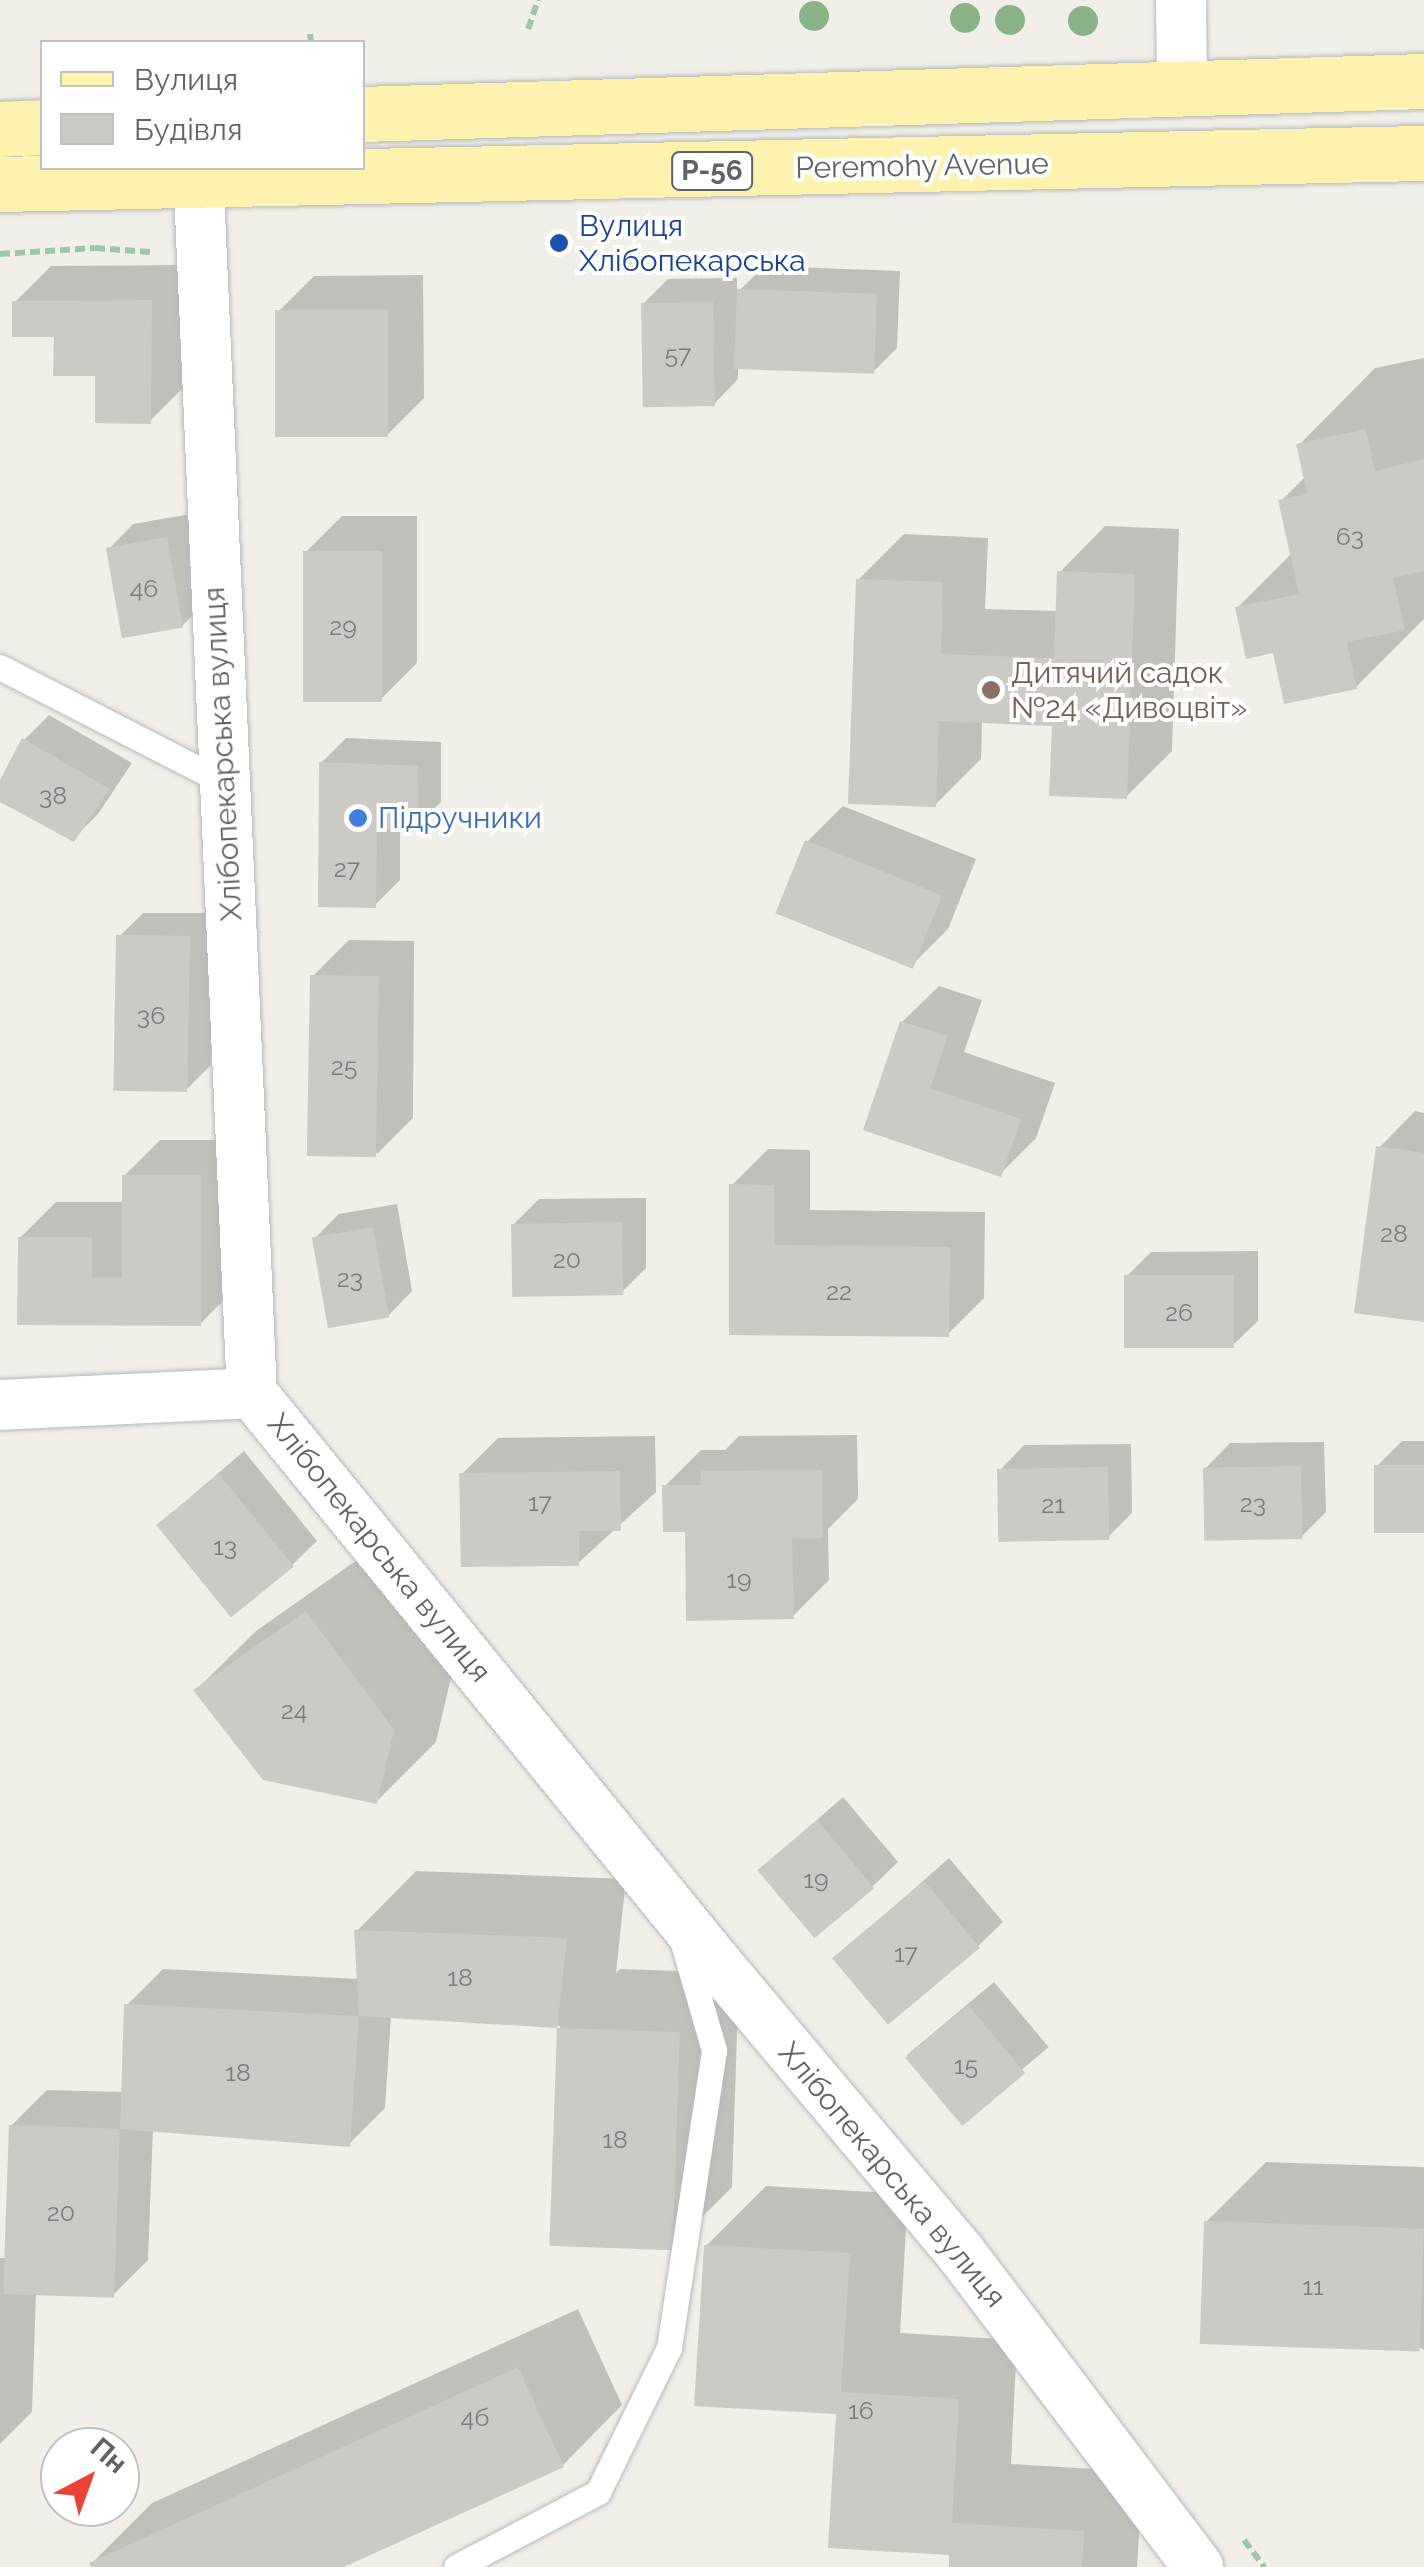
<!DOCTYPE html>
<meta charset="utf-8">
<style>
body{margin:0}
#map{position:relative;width:1424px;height:2567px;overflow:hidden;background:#f1efe8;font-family:Raleway,sans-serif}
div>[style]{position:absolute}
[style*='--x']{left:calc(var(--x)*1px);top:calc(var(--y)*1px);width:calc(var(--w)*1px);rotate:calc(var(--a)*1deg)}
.shadow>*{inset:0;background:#0003;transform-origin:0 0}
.building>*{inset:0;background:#cccac5;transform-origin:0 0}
.path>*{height:6px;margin-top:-3px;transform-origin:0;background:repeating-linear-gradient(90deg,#9cc7a9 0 10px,transparent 0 15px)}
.roads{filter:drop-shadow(0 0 2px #b5b8bc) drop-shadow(0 0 2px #b5b8bc)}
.service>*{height:25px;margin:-12.5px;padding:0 12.5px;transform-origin:12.5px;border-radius:12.5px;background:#fff}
.minor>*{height:50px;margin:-25px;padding:0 25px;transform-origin:25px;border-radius:25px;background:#fff}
.primary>*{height:55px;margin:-27.5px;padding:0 27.5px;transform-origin:27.5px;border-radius:27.5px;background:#fff2af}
.trees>*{width:30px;height:30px;margin:-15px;border-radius:50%;background:#89b387}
.dots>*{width:28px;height:28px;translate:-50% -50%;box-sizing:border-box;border:5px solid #fff;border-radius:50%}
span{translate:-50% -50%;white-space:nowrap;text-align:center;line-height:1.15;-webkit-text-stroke:8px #fff;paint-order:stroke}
.number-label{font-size:25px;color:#7a7d7f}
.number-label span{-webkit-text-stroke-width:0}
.shield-label span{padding:2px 8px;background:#fff;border:2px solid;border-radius:8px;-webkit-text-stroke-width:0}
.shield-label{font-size:28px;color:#5f6368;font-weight:700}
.street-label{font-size:30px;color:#5f6368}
.transit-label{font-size:30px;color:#164399}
.left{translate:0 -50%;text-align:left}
.education-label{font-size:30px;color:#785e54}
.shop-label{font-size:30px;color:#366cbe}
.legend{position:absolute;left:40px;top:40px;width:325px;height:130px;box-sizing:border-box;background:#fff;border:2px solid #bfc1c3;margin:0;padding:12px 18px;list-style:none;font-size:30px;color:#5f6368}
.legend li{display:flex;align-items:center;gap:20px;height:50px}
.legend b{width:50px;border:2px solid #bfc1c3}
.north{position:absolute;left:40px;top:2427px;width:100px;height:100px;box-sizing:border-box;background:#fff;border:2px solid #bfc1c3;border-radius:50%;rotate:41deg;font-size:28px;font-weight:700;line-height:40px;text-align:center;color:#5f6368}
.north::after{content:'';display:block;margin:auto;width:35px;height:45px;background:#ea4335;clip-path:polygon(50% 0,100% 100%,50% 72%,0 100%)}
</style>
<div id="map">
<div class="shadow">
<i style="clip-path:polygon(187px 265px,186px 385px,150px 421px,15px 302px,51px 266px)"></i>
<i style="clip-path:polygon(764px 266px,900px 271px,897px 348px,873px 372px,738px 367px,738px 379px,714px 404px,643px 304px,668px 279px,737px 278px,737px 293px)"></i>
<i style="clip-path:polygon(423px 275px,424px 398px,388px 434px,278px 312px,314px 276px)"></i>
<i style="clip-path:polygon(1424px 358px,1424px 619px,1356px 687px,1275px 650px,1237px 608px,1292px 553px,1281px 501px,1306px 476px,1299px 445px,1375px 368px)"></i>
<i style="clip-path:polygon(191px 514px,207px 601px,182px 626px,109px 549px,133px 524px)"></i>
<i style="clip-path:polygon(342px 516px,417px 516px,417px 663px,381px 699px,306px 552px)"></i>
<i style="clip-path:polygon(1105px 526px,1179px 529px,1172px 751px,1126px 797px,1054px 724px,982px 721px,981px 759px,935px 805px,858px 580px,904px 534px,988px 538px,985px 609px,1058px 611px,1060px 572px)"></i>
<i style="clip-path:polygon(49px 715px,132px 763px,98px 814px,74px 838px,0 799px,0 786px,24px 740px)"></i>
<i style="clip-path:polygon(346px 738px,441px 742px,441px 802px,416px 827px,400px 827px,400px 880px,375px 905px,321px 763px)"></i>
<i style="clip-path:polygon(843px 806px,976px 859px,948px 929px,912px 965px,807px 842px)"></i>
<i style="clip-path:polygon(143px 913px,213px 913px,211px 1065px,186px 1090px,118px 938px)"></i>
<i style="clip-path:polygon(349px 940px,414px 941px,413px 1118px,377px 1154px,313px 976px)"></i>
<i style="clip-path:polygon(939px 986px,982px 1000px,964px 1052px,1055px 1083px,1036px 1138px,1000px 1174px,866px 1128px,902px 1022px)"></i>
<i style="clip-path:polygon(1415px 1111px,1424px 1113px,1424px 1319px,1379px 1148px)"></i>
<i style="clip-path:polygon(160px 1140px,236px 1140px,236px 1288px,200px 1324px,20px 1323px,20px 1238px,56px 1202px,124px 1202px,124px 1176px)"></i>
<i style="clip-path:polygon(768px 1149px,810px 1150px,810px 1210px,985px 1212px,984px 1298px,948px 1334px,731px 1332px,732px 1185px)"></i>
<i style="clip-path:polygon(646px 1198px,646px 1268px,622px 1292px,514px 1224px,539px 1199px)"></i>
<i style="clip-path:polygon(397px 1204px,412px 1291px,388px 1316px,314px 1239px,339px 1214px)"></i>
<i style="clip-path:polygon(1258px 1251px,1258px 1321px,1233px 1345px,1126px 1277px,1151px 1252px)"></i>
<i style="clip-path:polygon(857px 1435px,858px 1499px,828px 1529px,829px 1580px,793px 1616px,687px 1529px,665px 1486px,701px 1450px,725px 1450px,739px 1436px)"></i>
<i style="clip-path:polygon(655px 1436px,656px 1492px,578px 1563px,462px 1474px,498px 1438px)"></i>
<i style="clip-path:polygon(1402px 1441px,1424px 1441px,1424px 1530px,1377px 1466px)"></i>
<i style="clip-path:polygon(1324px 1442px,1326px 1512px,1301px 1537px,1206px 1468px,1230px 1443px)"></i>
<i style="clip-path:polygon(1131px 1444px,1132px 1513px,1108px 1537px,1000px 1470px,1024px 1445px)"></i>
<i style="clip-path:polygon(244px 1451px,317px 1541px,292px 1565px,158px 1525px)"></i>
<i style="clip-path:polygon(367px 1553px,453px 1669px,436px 1742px,376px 1802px,196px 1690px,256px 1631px)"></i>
<i style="clip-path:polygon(843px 1797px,898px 1862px,873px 1886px,760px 1870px)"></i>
<i style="clip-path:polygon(949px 1858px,1003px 1922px,978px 1946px,836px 1958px)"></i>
<i style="clip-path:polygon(416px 1871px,626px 1879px,616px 1973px,620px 1969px,739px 1973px,732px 2187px,672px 2247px,552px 2243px,560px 2026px,391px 2016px,385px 2108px,349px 2144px,153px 2129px,148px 2260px,112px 2296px,36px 2293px,32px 2412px,0 2444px,0 2258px,6px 2258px,11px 2126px,47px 2090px,123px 2092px,127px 2005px,163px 1969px,359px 1979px,357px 1931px)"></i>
<i style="left:994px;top:1982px;width:85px;height:114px;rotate:50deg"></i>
<i style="clip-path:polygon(1266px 2162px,1424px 2167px,1424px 2350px,1206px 2222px)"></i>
<i style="clip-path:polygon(766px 2186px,908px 2194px,900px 2333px,1017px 2340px,1011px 2464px,1143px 2472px,1137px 2567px,951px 2567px,952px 2553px,706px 2246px)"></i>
<i style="clip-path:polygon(578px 2309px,622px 2405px,563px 2465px,338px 2567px,93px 2567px,92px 2563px,152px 2503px)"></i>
</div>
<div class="building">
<i style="left:737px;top:289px;width:140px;height:80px;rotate:2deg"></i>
<i style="clip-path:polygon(152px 300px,151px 424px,95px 423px,95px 376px,53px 376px,54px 337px,12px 337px,12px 301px)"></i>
<i style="left:713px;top:302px;width:104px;height:72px;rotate:89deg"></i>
<i style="left:388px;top:310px;width:127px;height:113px;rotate:90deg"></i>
<i style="clip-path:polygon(1366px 429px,1375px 471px,1424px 459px,1424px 571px,1393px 578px,1405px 630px,1347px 642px,1357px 689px,1284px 704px,1273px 653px,1246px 659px,1235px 607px,1299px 594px,1278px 500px,1307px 494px,1296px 444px)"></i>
<i style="left:167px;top:537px;width:92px;height:62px;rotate:80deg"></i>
<i style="left:303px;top:551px;width:79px;height:151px"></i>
<i style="clip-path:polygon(1057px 571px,1135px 574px,1127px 799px,1049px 796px,1052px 726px,939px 721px,936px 807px,848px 804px,856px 579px,943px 582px,941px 654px,1054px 658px)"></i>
<i style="clip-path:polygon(22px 738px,110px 789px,74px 842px,0 802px,0 780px)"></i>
<i style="clip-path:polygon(319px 762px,418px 766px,417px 829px,377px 829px,376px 908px,318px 907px)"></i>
<i style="left:805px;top:840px;width:148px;height:79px;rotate:22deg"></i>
<i style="left:190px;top:936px;width:156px;height:74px;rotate:91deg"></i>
<i style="left:310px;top:975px;width:69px;height:181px;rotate:1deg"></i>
<i style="clip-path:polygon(900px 1021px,948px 1036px,930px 1088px,1021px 1119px,1001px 1177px,863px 1130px)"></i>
<i style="clip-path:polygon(1376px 1146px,1424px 1153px,1424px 1322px,1354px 1313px)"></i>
<i style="clip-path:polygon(122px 1175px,201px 1175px,201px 1326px,17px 1325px,18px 1237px,92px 1237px,92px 1278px,122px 1278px)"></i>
<i style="clip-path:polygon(729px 1184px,774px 1185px,775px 1245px,950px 1247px,949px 1337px,729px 1335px)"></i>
<i style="left:622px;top:1222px;width:73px;height:111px;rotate:89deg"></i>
<i style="left:373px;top:1227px;width:92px;height:62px;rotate:80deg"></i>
<i style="left:1234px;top:1275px;width:73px;height:110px;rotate:90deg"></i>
<i style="left:1374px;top:1465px;width:50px;height:68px"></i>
<i style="left:1301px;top:1466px;width:73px;height:98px;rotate:89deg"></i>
<i style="left:1108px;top:1467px;width:73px;height:111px;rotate:89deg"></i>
<i style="clip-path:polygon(822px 1470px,823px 1538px,792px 1538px,794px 1619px,686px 1621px,685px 1532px,663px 1532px,662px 1485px,701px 1485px,701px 1471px)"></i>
<i style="clip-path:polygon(620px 1471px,621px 1531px,579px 1531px,579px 1566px,461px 1567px,459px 1473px)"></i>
<i style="left:219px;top:1474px;width:119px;height:81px;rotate:51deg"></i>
<i style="clip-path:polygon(306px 1611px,394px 1730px,377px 1804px,263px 1780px,193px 1690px)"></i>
<i style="left:817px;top:1820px;width:89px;height:78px;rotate:50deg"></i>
<i style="left:924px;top:1881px;width:87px;height:120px;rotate:50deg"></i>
<i style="clip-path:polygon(354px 1930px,567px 1938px,557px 2028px,359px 2016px,350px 2147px,120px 2129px,124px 2004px,359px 2016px)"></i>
<i style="left:968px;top:2005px;width:89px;height:82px;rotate:50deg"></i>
<i style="left:557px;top:2028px;width:123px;height:218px;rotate:2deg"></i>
<i style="left:9px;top:2125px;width:111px;height:169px;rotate:2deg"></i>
<i style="left:1204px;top:2221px;width:220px;height:123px;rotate:2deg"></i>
<i style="clip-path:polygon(704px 2245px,850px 2253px,841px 2392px,959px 2399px,952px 2523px,1084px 2531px,1082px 2567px,949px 2567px,949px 2555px,828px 2548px,836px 2414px,694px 2406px)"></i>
<i style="clip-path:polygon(518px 2367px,564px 2467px,344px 2567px,91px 2567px,89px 2563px)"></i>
</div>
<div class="path">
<i style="--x:528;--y:29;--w:31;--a:-71"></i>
<i style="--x:310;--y:34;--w:8;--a:83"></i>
<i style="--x:0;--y:254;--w:95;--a:-3.6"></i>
<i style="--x:95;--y:248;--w:55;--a:4.2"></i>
<i style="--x:1244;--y:2540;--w:34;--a:53"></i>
</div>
<div class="roads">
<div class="service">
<i style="--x:0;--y:667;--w:252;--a:27.2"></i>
<i style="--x:456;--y:2567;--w:161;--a:-27.8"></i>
<i style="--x:598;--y:2492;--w:161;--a:-63.8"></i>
<i style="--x:669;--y:2348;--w:301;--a:-81.4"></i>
<i style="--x:714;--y:2050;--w:115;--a:-106.2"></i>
</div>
<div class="minor">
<i style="--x:1181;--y:0;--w:87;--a:89.3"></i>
<i style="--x:198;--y:168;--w:1226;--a:87.48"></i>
<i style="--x:252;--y:1393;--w:739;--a:50.82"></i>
<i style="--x:719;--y:1966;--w:374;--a:49.9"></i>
<i style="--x:960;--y:2252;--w:395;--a:52.9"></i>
<i style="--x:0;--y:1405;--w:252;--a:-2.7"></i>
</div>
<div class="primary">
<i style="--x:362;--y:114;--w:1063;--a:-1.78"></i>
<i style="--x:0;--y:129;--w:42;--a:-2.7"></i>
<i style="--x:0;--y:184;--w:1424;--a:-1.25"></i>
</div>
</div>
<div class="trees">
<i style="left:814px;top:16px"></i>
<i style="left:965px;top:18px"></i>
<i style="left:1010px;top:20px"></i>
<i style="left:1083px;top:21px"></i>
</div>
<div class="dots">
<i style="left:559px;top:243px;background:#1a4fb4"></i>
<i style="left:991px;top:690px;background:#8d6e63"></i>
<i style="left:358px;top:818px;background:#3f7fe0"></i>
</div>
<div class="number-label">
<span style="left:678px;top:354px">57</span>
<span style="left:1350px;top:536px">63</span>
<span style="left:144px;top:588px">46</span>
<span style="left:343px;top:626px">29</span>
<span style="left:53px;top:795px">38</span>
<span style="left:347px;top:868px">27</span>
<span style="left:151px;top:1015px">36</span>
<span style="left:344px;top:1066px">25</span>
<span style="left:1394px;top:1233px">28</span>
<span style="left:567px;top:1259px">20</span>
<span style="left:350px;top:1278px">23</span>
<span style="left:839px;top:1291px">22</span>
<span style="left:1179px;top:1312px">26</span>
<span style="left:540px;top:1502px">17</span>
<span style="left:1253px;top:1503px">23</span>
<span style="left:1053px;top:1504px">21</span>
<span style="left:225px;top:1546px">13</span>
<span style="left:739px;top:1579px">19</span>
<span style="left:294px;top:1710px">24</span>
<span style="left:816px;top:1879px">19</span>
<span style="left:906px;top:1953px">17</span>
<span style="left:460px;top:1977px">18</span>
<span style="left:966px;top:2065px">15</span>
<span style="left:238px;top:2072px">18</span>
<span style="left:615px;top:2139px">18</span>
<span style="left:61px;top:2212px">20</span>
<span style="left:1313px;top:2286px">11</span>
<span style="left:861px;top:2410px">16</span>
<span style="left:475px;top:2417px">4б</span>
</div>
<div class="shield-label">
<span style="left:712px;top:171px">Р-56</span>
</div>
<div class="street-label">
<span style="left:922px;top:166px;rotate:-1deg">Peremohy Avenue</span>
<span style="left:223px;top:754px;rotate:-93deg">Хлібопекарська вулиця</span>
<span style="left:379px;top:1548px;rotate:51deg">Хлібопекарська вулиця</span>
<span style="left:892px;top:2175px;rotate:50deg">Хлібопекарська вулиця</span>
</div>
<div class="transit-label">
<span class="left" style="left:579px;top:243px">Вулиця<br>Хлібопекарська</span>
</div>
<div class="education-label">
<span class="left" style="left:1011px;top:690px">Дитячий садок<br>№24 «Дивоцвіт»</span>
</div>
<div class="shop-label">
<span class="left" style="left:378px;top:818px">Підручники</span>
</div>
<ul class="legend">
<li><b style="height:12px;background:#fff2af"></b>Вулиця</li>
<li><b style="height:28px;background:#cccac5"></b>Будівля</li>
</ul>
<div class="north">Пн</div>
</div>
